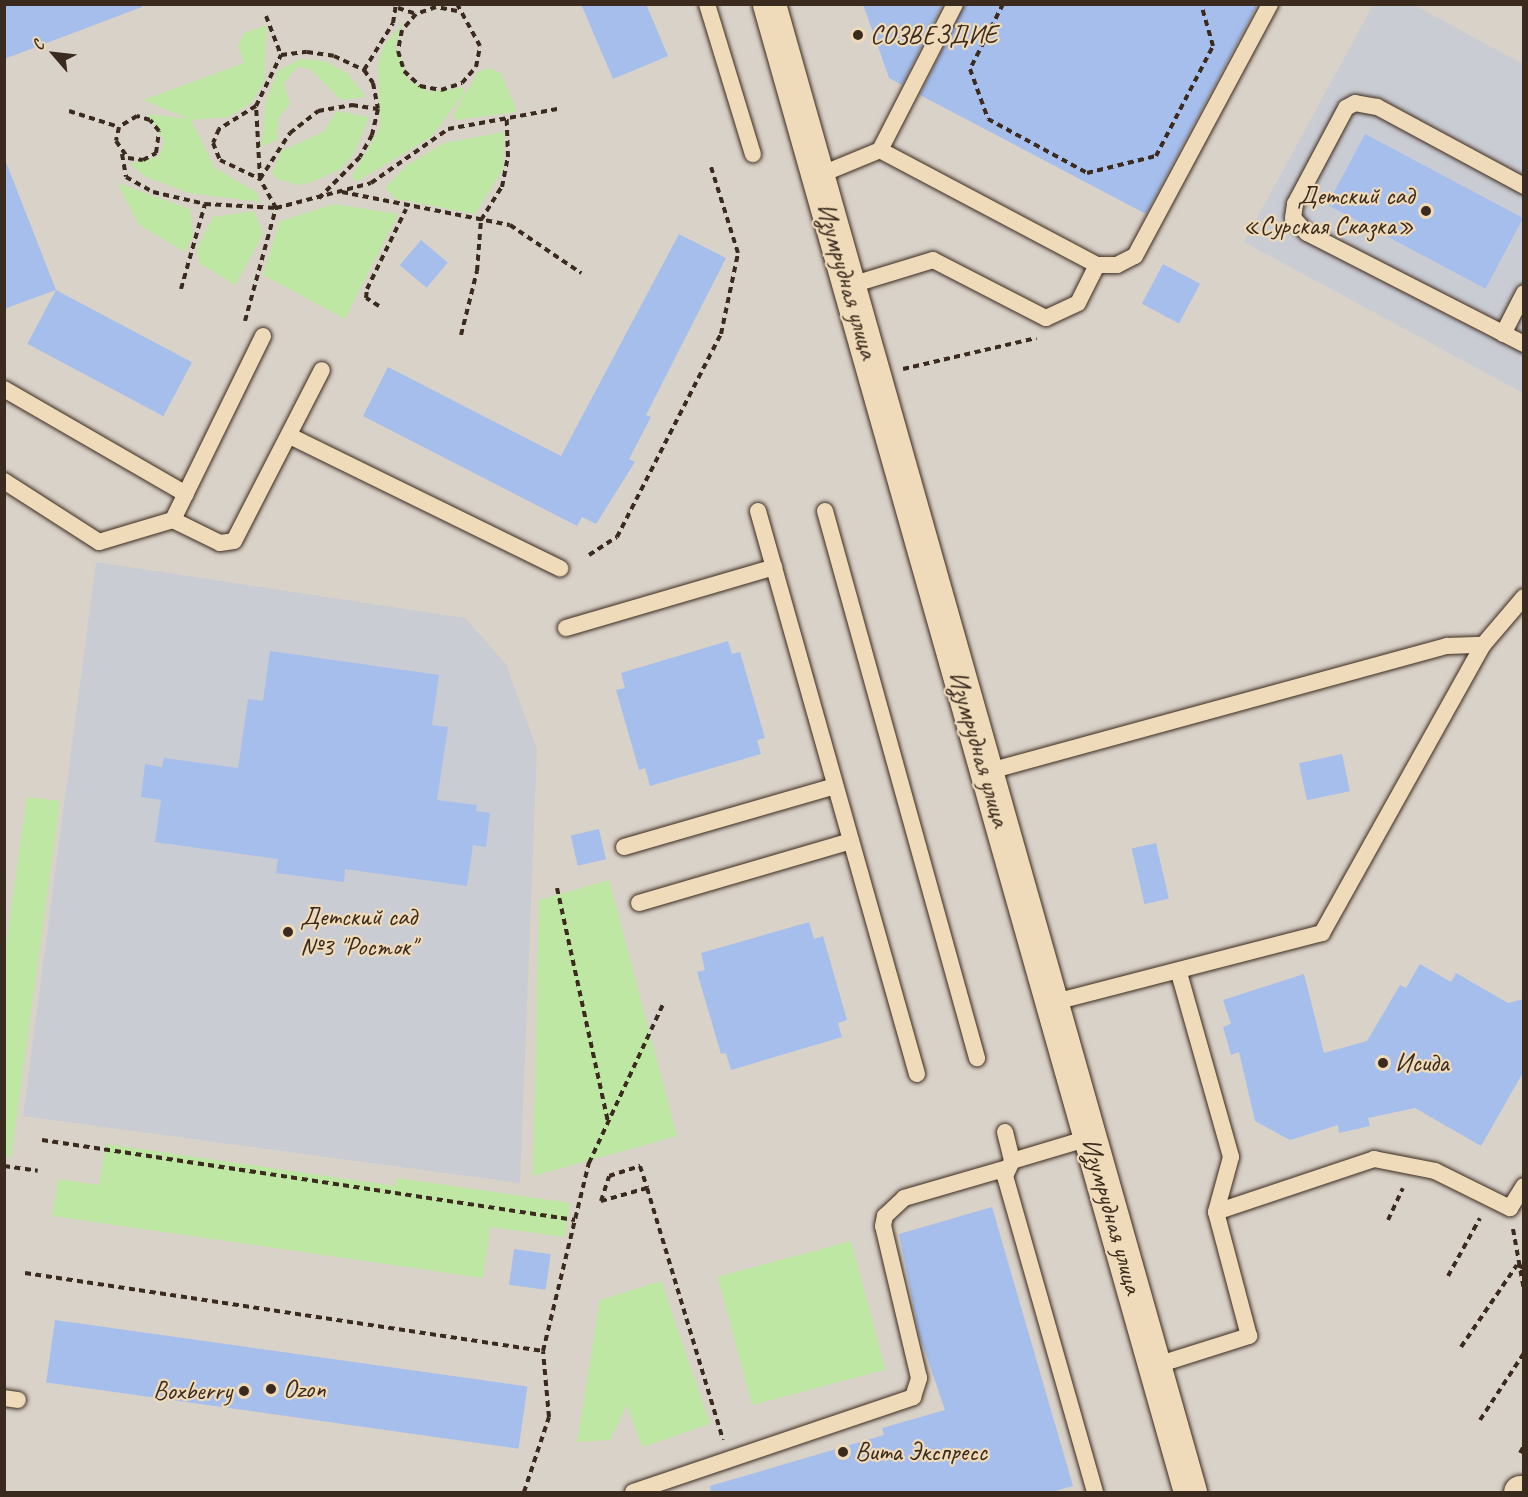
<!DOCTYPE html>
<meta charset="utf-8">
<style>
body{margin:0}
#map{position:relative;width:1528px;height:1497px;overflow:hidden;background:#d9d2c8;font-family:Caveat,sans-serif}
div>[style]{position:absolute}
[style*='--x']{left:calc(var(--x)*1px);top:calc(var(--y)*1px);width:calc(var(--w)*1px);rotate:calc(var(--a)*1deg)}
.built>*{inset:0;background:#caccd3}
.green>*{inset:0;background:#bee7a3;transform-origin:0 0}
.building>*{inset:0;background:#a6beec;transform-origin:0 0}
.path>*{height:4px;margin-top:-2px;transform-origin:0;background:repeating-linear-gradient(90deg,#3b2a1e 0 6px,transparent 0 10.5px)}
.roads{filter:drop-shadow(0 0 2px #3b2a1e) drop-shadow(0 0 2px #3b2a1e)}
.lane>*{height:16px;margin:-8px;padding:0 8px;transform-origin:8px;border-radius:8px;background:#efdbb9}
.street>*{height:33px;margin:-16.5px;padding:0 16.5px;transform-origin:16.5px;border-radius:16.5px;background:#efdbb9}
.dots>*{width:16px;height:16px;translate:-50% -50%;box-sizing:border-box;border:3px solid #efdbb9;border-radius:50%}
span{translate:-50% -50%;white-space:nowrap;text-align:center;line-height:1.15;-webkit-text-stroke:4.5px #efdbb9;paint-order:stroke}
.poi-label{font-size:26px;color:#3b2a1e}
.left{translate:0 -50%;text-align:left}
.right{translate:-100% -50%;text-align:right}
.street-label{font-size:26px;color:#3b2a1e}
.frame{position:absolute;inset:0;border:6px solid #3b2a1e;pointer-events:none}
.north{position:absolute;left:24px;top:24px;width:60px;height:60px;-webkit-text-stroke:4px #efdbb9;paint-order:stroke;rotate:298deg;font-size:16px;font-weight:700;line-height:24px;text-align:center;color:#3b2a1e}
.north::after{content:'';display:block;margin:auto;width:21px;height:27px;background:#3b2a1e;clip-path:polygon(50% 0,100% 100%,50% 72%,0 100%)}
</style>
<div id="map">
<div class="built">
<i style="clip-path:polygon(1373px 5px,1414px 5px,1523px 64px,1523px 393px,1244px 242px)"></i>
<i style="clip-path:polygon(96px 562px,465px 618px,506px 664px,537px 749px,520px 1183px,23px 1116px)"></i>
</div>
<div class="green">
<i style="clip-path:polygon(404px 22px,395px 45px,409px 81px,430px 92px,464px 87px,464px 94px,431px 137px,356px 182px,352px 176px,380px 128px,378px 62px,384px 45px)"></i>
<i style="clip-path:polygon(267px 25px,264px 82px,251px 103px,229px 117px,191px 120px,215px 168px,256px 192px,261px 202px,189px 193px,146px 177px,130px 164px,159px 156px,165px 142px,148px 114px,189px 119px,143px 100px,244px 63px,238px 46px,244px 33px)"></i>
<i style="clip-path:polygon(300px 59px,325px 61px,347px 73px,366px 97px,341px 100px,310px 69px,297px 67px,284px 83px,290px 104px,278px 119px,277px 140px,261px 147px,266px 101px,278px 71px)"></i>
<i style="clip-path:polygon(487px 68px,501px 73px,517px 112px,456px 120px,453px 115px,478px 72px)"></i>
<i style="clip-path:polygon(337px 111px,369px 117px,353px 155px,340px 169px,312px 182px,299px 185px,277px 179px,272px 173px,281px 151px,323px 132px)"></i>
<i style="clip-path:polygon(504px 132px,503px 169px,475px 214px,396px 199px,385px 188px,406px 166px,444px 143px)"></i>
<i style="clip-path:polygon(117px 183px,190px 209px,193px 236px,185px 252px,139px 225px)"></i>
<i style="clip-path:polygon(334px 204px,398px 214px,345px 319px,263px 275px,280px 221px)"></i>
<i style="clip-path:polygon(254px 211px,263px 234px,235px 285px,199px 263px,197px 248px,213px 217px)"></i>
<i style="clip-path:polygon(27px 797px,60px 801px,11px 1157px,4px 1156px,4px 959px)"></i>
<i style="clip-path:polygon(609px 880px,677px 1136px,533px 1176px,539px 900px)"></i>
<i style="clip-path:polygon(106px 1144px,395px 1186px,397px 1178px,570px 1203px,565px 1237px,490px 1227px,483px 1278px,52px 1216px,58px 1179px,99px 1185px)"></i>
<i style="left:851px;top:1241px;width:133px;height:138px;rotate:75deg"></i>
<i style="clip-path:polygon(661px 1281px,710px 1424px,642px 1447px,627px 1405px,610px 1440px,577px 1442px,600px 1300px)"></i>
</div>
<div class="building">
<i style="clip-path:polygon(4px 4px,142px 4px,142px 7px,4px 59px)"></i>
<i style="clip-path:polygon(581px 4px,646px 4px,668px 56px,613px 79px)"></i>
<i style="clip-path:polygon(863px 4px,943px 4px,902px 85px,889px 78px)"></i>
<i style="clip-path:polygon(965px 4px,1258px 4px,1146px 214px,920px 95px)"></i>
<i style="left:1365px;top:134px;width:179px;height:80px;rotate:28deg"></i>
<i style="clip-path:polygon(4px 157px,56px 290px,4px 309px)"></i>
<i style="clip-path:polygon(679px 234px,726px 258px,646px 415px,651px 417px,629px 459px,635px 462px,596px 524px,582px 517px,577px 526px,363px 416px,388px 367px,561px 456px)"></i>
<i style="left:421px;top:240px;width:35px;height:33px;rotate:40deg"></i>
<i style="left:1163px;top:264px;width:42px;height:45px;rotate:28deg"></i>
<i style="left:56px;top:290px;width:154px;height:61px;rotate:28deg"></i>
<i style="clip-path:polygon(728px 641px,732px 654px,740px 652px,765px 738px,757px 740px,761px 754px,650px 786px,645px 768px,639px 770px,616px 690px,625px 688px,621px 673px)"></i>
<i style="clip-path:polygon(270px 651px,439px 675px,432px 725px,448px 727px,437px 800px,477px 805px,476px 811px,490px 813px,486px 847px,473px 845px,467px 886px,345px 869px,344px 882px,276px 873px,278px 859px,155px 842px,161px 800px,141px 797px,145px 764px,162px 767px,164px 758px,238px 768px,248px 699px,263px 701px)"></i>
<i style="left:1342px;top:754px;width:38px;height:44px;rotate:78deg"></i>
<i style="left:599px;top:829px;width:31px;height:29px;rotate:77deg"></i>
<i style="left:1156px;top:843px;width:57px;height:25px;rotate:77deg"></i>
<i style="clip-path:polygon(809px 922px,814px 939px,823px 936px,847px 1020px,838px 1023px,842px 1037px,731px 1070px,726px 1053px,721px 1054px,697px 972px,705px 970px,701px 953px)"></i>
<i style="clip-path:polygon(1420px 964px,1451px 982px,1456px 973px,1508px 1003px,1524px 999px,1524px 1071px,1481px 1146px,1415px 1108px,1368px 1118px,1370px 1126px,1339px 1133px,1338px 1125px,1290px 1140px,1255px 1121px,1239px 1052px,1231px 1055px,1223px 1027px,1231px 1024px,1223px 1000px,1304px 974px,1324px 1053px,1367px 1041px,1400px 985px,1406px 988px)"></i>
<i style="clip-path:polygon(992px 1207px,1073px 1486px,1051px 1492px,711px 1492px,710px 1486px,884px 1435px,882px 1428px,945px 1410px,919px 1334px,899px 1234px)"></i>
<i style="left:514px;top:1249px;width:37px;height:36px;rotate:8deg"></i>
<i style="left:55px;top:1320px;width:477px;height:63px;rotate:8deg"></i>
</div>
<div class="path">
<i style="--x:1003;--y:4;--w:73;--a:116.9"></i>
<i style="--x:970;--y:69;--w:53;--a:70.2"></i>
<i style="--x:988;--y:119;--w:113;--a:28.6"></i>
<i style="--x:1087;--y:173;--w:71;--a:-13.8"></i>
<i style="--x:1156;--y:156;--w:124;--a:-62.6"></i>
<i style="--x:1213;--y:46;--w:44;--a:-105.9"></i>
<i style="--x:398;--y:8;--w:19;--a:18"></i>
<i style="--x:457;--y:11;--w:21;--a:-169"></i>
<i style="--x:436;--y:7;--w:21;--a:161"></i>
<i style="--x:416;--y:14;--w:21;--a:131"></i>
<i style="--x:402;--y:30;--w:21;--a:101"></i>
<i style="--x:398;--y:51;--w:21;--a:73"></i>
<i style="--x:404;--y:71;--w:22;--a:43"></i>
<i style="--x:420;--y:86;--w:21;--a:11"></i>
<i style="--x:441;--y:90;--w:22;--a:-18"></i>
<i style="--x:462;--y:83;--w:21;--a:-49"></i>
<i style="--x:476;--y:67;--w:21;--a:-79"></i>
<i style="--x:480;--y:46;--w:48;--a:-118.7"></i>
<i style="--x:266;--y:16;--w:42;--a:69"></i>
<i style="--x:364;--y:70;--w:55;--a:-58.3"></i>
<i style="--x:393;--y:23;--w:19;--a:-81"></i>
<i style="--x:256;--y:106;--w:44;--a:148.1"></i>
<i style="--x:219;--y:129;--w:15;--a:113"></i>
<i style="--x:213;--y:143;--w:18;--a:68"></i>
<i style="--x:220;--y:160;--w:44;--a:25.4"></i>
<i style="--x:260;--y:179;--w:55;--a:-56.9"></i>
<i style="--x:290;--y:133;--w:36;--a:-38"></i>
<i style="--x:318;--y:111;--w:35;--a:-10"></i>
<i style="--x:352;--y:105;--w:26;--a:9"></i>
<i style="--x:69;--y:111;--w:52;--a:17.7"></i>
<i style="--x:119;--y:127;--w:14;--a:102"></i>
<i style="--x:116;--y:141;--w:21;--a:55"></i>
<i style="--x:128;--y:158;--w:15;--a:8"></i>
<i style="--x:143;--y:160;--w:15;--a:-28"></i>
<i style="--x:156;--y:153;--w:22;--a:-82"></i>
<i style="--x:159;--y:131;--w:14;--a:-129"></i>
<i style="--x:150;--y:120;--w:14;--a:-163"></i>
<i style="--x:137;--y:116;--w:21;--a:149"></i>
<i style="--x:122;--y:154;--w:23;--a:80"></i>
<i style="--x:126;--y:177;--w:31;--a:29"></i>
<i style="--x:153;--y:192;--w:53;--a:13"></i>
<i style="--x:205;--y:204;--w:71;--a:3.2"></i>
<i style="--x:276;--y:208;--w:98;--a:-14.7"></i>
<i style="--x:371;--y:183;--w:94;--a:-35"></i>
<i style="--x:448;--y:129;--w:111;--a:-10.4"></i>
<i style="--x:342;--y:192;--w:171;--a:11.1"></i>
<i style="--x:510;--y:225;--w:86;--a:34.1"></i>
<i style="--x:181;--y:289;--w:88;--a:-74.2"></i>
<i style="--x:379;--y:306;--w:15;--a:-148"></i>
<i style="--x:366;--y:298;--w:9;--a:-84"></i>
<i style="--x:367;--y:289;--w:89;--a:-64"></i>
<i style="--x:245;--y:321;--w:117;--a:-74.7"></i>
<i style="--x:276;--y:208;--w:33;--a:-119"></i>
<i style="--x:260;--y:179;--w:73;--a:-93.1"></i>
<i style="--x:256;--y:106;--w:57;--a:-63.9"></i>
<i style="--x:281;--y:55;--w:26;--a:-7"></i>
<i style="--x:307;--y:52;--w:27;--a:8"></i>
<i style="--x:334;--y:56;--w:33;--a:25"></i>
<i style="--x:364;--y:70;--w:16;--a:55"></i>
<i style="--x:373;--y:83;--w:26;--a:79"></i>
<i style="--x:378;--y:109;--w:27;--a:103"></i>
<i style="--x:372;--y:135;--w:25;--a:119"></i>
<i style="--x:360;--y:157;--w:59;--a:135"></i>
<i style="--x:461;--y:335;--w:66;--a:-76"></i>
<i style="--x:477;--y:271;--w:51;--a:-85.5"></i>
<i style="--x:481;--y:220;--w:39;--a:-58"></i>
<i style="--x:502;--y:187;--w:31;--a:-79"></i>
<i style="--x:508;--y:157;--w:38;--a:-92"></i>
<i style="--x:903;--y:369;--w:137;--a:-13.1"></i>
<i style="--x:589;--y:555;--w:33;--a:-33"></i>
<i style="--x:617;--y:537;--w:228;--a:-62.9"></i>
<i style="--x:721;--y:334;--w:83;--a:-78.1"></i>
<i style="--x:738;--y:253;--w:90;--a:-107.4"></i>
<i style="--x:557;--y:888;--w:239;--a:77.7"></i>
<i style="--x:42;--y:1140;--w:539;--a:8.54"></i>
<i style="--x:4;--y:1166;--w:34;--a:8"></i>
<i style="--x:647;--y:1188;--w:48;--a:164.2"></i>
<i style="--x:601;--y:1201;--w:26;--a:-72"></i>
<i style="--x:609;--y:1176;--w:33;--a:-18"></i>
<i style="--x:640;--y:1166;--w:23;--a:72"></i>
<i style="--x:647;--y:1188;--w:263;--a:73.2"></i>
<i style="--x:1388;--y:1220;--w:35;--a:-65"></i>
<i style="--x:1513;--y:1229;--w:62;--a:79.8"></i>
<i style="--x:25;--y:1273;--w:524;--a:8.56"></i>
<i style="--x:1448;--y:1276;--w:66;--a:-61.1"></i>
<i style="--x:1461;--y:1347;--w:99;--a:-55.7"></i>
<i style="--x:1517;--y:1265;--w:8;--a:23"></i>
<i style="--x:1480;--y:1420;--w:80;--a:-56.7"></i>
<i style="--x:1520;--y:1453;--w:8;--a:-60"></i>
<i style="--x:524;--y:1492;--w:79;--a:-71.6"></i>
<i style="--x:549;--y:1417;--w:66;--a:-95.2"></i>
<i style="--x:543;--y:1351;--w:194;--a:-76.3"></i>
<i style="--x:589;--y:1163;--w:178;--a:-65"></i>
</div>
<div class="roads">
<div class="lane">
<i style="--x:707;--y:4;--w:157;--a:73"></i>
<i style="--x:817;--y:176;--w:68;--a:-22.4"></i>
<i style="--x:880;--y:150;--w:164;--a:-62.8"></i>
<i style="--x:1524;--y:186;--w:167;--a:-151.7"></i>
<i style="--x:1377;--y:107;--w:22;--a:-170"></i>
<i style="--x:1355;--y:103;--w:10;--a:151"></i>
<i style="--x:1346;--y:108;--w:109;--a:118"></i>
<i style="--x:1295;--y:204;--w:14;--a:98"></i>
<i style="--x:1293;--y:218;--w:21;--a:47"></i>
<i style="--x:1307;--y:233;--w:244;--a:27.1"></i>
<i style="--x:1097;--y:265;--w:20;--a:0"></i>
<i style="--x:1117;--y:265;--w:20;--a:-27"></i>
<i style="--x:1135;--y:256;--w:286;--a:-61.8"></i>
<i style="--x:848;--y:286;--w:89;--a:-17"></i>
<i style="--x:933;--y:260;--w:127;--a:27.2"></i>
<i style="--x:1046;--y:318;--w:35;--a:-25"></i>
<i style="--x:1078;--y:303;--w:42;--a:-63.4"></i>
<i style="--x:1097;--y:265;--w:246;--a:-152.1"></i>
<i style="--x:1503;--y:334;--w:46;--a:-62.9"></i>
<i style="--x:263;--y:336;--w:205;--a:116.1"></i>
<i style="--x:173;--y:520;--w:52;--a:26.1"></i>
<i style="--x:220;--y:543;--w:14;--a:-8"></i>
<i style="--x:234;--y:541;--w:192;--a:-62.8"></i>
<i style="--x:4;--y:389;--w:210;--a:30"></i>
<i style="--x:290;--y:436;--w:301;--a:26.1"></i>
<i style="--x:4;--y:481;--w:113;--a:32.7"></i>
<i style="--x:99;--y:542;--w:77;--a:-16.6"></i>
<i style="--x:758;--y:511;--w:585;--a:74.23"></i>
<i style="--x:825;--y:511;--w:568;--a:74.47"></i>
<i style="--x:566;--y:628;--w:217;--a:-16.3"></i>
<i style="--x:986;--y:772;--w:478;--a:-15.3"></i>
<i style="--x:1447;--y:646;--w:36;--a:-2"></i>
<i style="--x:1483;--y:645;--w:63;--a:-49.5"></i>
<i style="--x:624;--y:847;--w:220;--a:-16.1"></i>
<i style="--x:639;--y:903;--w:221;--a:-16.3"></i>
<i style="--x:1179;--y:973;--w:191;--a:74.2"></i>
<i style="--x:1231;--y:1157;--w:57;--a:105.3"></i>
<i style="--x:1216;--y:1212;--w:167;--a:-18.5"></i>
<i style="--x:1374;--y:1159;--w:62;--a:11.1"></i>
<i style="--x:1435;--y:1171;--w:84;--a:26.3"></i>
<i style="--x:1510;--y:1208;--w:26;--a:-58"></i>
<i style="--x:1051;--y:1003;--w:280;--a:-14.5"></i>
<i style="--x:1322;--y:933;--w:330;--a:-60.8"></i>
<i style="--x:1005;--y:1132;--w:30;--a:76"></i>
<i style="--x:1089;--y:1138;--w:80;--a:163.4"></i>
<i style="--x:1012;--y:1161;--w:17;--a:115"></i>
<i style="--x:1005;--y:1176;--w:329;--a:74.1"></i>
<i style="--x:1154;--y:1366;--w:100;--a:-17.5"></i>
<i style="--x:1249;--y:1336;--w:128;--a:-104.9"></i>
<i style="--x:4;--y:1398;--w:14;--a:8"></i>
<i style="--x:633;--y:1492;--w:296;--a:-18.7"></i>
<i style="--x:913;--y:1397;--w:20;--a:-72"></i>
<i style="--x:919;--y:1378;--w:156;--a:-103.3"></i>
<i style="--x:883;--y:1226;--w:10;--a:-79"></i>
<i style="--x:885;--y:1216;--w:26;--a:-43"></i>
<i style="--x:904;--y:1198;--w:107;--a:-16.2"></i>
</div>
<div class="street">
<i style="--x:769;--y:4;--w:1546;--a:74.2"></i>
<i style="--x:1520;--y:1492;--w:4;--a:0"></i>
</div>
</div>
<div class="dots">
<i style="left:858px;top:35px;background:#3b2a1e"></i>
<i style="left:1426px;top:211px;background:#3b2a1e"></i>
<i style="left:288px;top:932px;background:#3b2a1e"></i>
<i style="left:1383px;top:1063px;background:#3b2a1e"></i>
<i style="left:271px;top:1389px;background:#3b2a1e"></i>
<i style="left:244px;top:1391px;background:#3b2a1e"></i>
<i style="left:843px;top:1452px;background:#3b2a1e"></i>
</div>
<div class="poi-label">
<span class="left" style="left:870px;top:35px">СОЗВЕЗДИЕ</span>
<span class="right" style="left:1414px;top:211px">Детский сад<br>«Сурская Сказка»</span>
<span class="left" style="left:300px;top:932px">Детский сад<br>№3 "Росток"</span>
<span class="left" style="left:1395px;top:1063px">Исида</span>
<span class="left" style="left:283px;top:1389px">Ozon</span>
<span class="right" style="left:232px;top:1391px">Boxberry</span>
<span class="left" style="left:855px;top:1452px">Вита Экспресс</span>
</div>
<div class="street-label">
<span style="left:847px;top:281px;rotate:74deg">Изумрудная улица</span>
<span style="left:979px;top:749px;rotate:74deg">Изумрудная улица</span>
<span style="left:1112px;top:1216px;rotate:74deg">Изумрудная улица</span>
</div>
<div class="frame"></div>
<div class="north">С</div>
</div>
